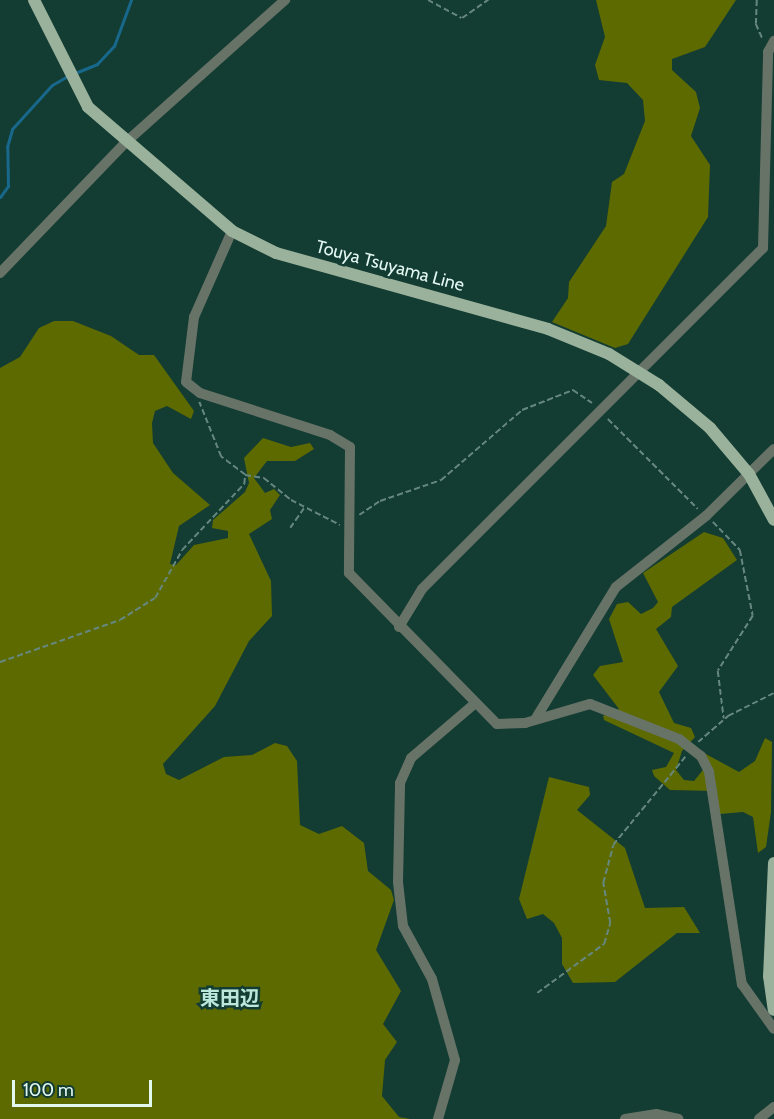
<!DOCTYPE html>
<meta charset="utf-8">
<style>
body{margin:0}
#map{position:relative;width:774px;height:1119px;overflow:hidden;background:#133c33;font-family:Cabin,"Noto Sans JP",sans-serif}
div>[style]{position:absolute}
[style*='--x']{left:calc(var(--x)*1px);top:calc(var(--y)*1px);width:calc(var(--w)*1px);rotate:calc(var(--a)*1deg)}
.forest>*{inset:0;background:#5d6a00}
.stream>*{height:3px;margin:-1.5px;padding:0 1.5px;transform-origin:1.5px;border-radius:1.5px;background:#18688b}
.path>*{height:1.5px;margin-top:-0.75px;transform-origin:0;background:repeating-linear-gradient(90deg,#66877f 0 6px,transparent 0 9px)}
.minor>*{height:10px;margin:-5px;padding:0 5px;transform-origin:5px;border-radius:5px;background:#687368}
.major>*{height:12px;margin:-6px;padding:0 6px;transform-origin:6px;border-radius:6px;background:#9ab29b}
span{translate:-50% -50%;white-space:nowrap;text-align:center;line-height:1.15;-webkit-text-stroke:5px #133c33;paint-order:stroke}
.street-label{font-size:18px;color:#e2f8f1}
.neighbourhood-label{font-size:20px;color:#bce8db;font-weight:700}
.scale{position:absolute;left:12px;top:1080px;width:140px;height:27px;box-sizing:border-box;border:3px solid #e2f8f1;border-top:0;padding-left:8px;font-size:18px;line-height:21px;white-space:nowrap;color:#e2f8f1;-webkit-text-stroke:4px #133c33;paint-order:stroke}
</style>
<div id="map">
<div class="forest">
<i style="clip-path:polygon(596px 0,736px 0,705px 47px,672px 59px,672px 70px,696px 92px,700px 108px,691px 136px,710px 165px,708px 217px,628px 344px,615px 348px,552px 322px,568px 298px,569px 282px,606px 226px,612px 182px,624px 174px,645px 121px,643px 100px,627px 83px,599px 80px,595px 65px,605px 37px)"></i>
<i style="clip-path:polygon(54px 321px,73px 321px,111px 336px,139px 355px,154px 355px,194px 411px,191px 419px,167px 406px,155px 411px,152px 423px,153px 443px,173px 473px,210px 505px,179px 526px,170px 564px,176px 565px,194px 545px,228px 538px,228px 531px,212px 528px,213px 520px,245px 492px,249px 483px,244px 458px,263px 438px,291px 447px,310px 443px,314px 449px,295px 461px,267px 461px,254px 478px,265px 493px,274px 489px,280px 495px,270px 510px,272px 519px,249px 534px,271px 581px,272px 616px,249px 641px,215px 706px,163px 764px,166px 774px,179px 780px,224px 757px,252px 755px,275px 743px,287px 746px,297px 761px,300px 825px,319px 834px,342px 826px,364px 843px,368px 871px,391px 890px,394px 900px,376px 950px,401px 991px,383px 1024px,397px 1042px,385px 1060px,382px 1096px,399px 1117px,410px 1119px,0 1119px,0 368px,20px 357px,39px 328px)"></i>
<i style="clip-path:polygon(704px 532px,723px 538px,737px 560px,672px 607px,671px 617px,656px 629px,678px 666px,659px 692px,674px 723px,691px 728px,695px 737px,682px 751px,676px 770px,684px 780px,694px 781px,707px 765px,704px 753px,739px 772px,755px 761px,765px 738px,772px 742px,771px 812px,766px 847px,758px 853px,753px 817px,743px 812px,720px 814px,715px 791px,670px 790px,654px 776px,652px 770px,666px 767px,674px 753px,604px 720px,603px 716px,619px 709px,593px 675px,600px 666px,623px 662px,609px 619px,617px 604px,628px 602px,641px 614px,653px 608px,658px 602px,643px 573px)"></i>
<i style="clip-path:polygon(549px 777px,589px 787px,590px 795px,577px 810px,625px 848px,645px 908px,684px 907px,700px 933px,677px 933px,615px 982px,573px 983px,562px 964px,562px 938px,554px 923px,543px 914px,527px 919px,519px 899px)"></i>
</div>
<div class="stream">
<i style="--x:75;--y:73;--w:24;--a:-22"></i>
<i style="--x:97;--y:64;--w:25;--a:-47"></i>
<i style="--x:114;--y:46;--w:49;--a:-69.7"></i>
<i style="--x:0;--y:197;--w:14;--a:-54"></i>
<i style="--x:8;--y:186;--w:39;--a:-91"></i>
<i style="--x:7;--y:147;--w:19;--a:-74"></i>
<i style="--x:12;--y:129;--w:59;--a:-47.7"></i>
<i style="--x:52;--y:85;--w:20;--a:-30"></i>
</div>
<div class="path">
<i style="--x:428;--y:0;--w:38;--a:28"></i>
<i style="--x:462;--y:18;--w:32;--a:-35"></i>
<i style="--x:757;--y:0;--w:24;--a:92"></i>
<i style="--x:756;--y:24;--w:17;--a:66"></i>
<i style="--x:608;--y:419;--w:127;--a:45"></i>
<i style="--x:245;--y:475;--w:19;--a:9"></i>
<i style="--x:264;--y:478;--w:35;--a:39"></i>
<i style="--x:291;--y:500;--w:55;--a:27"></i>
<i style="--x:359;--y:515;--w:25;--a:-34"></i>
<i style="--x:380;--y:501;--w:65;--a:-19"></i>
<i style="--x:441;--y:480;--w:107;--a:-40.8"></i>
<i style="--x:522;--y:410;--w:55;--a:-21.4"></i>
<i style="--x:573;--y:390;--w:23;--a:34"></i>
<i style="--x:713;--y:522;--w:39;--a:46"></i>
<i style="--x:740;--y:550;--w:67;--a:78.9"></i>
<i style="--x:753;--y:616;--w:65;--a:122.5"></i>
<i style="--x:718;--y:671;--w:48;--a:82.9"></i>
<i style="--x:290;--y:528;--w:24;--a:-55"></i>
<i style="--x:0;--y:662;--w:127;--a:-19.3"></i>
<i style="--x:120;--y:620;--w:41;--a:-32.2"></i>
<i style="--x:155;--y:598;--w:55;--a:-60.6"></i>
<i style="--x:182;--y:550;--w:91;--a:-46.8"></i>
<i style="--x:244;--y:484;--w:9;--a:-84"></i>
<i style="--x:245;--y:475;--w:30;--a:-143"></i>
<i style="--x:221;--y:457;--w:59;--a:-111.8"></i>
<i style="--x:698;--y:742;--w:40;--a:-41"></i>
<i style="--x:728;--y:716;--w:51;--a:-26.6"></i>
<i style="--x:537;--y:993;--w:83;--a:-36.2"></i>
<i style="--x:604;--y:944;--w:22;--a:-74"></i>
<i style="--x:610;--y:923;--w:41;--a:-99.9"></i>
<i style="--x:603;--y:883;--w:39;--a:-75"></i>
<i style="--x:613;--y:845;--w:114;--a:-50.7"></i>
</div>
<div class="minor">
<i style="--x:232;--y:231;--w:94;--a:113.8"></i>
<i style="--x:194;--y:317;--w:65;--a:97"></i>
<i style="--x:186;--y:382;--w:18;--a:38"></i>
<i style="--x:200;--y:393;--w:137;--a:17.9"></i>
<i style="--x:330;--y:435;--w:23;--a:31"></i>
<i style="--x:350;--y:447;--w:126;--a:90.5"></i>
<i style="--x:349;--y:573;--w:211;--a:45.6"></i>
<i style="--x:497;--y:724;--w:28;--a:-2"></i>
<i style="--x:525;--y:723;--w:68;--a:-16.3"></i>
<i style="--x:590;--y:704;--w:96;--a:21.5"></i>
<i style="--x:679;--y:739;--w:28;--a:38"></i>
<i style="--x:701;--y:756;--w:18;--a:63"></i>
<i style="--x:709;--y:772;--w:215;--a:81.2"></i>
<i style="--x:742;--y:984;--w:55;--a:54.6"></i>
<i style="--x:0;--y:273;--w:180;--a:-46.1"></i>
<i style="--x:125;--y:143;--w:215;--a:-41.8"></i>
<i style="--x:399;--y:627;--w:44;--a:-58.8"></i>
<i style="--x:422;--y:589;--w:482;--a:-45"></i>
<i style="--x:763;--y:248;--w:196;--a:-88.5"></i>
<i style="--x:768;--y:52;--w:13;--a:-61"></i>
<i style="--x:536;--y:718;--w:153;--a:-58.6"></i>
<i style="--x:616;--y:587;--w:115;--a:-38.3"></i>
<i style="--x:706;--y:516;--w:95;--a:-44.6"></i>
<i style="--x:438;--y:1119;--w:61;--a:-73.9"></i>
<i style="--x:455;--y:1060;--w:84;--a:-105.9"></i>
<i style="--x:432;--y:979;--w:60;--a:-118.7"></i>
<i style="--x:403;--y:926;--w:44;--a:-96.5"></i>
<i style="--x:398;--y:882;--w:99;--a:-88.8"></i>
<i style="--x:400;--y:783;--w:27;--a:-66"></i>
<i style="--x:411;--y:758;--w:82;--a:-40.5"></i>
<i style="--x:625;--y:1119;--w:32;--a:-9"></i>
<i style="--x:657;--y:1114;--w:22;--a:13"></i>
<i style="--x:759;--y:1119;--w:19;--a:-39"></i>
</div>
<div class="major">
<i style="--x:34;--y:0;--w:120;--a:63.2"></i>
<i style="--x:88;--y:107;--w:190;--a:40.7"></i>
<i style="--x:232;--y:231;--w:49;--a:26.6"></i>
<i style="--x:276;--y:253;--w:282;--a:15.6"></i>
<i style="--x:548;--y:329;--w:66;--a:22.3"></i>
<i style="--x:609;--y:354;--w:59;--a:31.8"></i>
<i style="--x:659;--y:385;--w:67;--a:40.1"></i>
<i style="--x:710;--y:428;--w:60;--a:49.7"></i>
<i style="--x:749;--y:474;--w:52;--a:61.5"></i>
<i style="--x:774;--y:863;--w:113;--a:92.5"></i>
<i style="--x:769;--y:976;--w:34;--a:82"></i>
</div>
<div class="street-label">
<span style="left:390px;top:266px;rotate:15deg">Touya Tsuyama Line</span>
</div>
<div class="neighbourhood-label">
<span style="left:230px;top:998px">東田辺</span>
</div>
<div class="scale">100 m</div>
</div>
